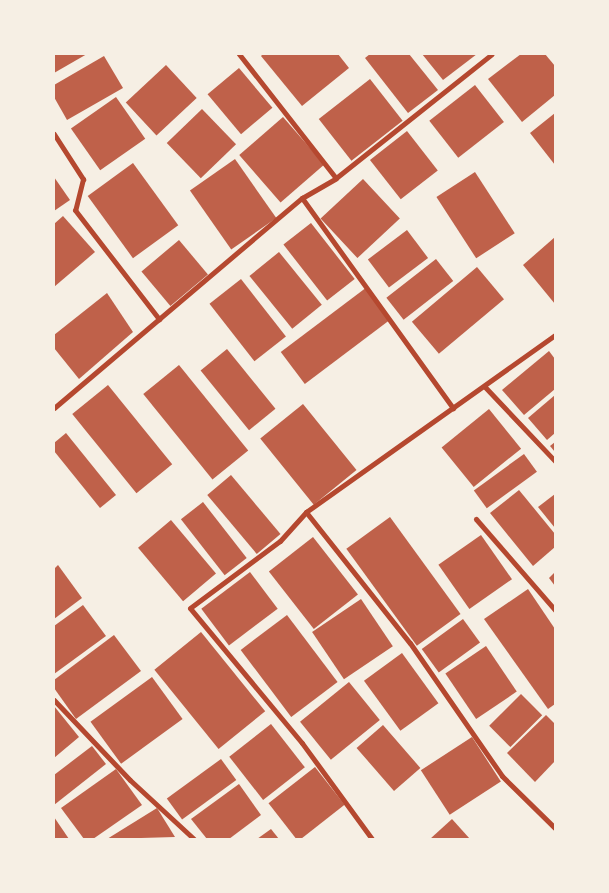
<!DOCTYPE html>
<style>
body{margin:0}
#map{position:relative;width:609px;height:893px;overflow:hidden;background:#f6efe4;font-family:"Golos Text",sans-serif}
div>[style]{position:absolute}
[style*='--x']{left:calc(var(--x)*1px);top:calc(var(--y)*1px);width:calc(var(--w)*1px);rotate:calc(var(--a)*1deg)}
.building>*{inset:0;background:#bf614a;transform-origin:0 0}
.minor>*{height:5px;margin:-2.5px;padding:0 2.5px;transform-origin:2.5px;border-radius:2.5px;background:#b5482f}
span{translate:-50% -50%;white-space:nowrap;text-align:center;line-height:1.15;-webkit-text-stroke:4.5px #f6efe4;paint-order:stroke}
.frame{position:absolute;inset:0;border:55px solid #f6efe4;pointer-events:none}
</style>
<div id="map">
<div class="building">
<i style="clip-path:polygon(54px 54px,87px 54px,54px 73px)"></i>
<i style="clip-path:polygon(263px 54px,338px 54px,349px 68px,302px 106px,261px 56px)"></i>
<i style="clip-path:polygon(370px 54px,409px 54px,438px 90px,408px 113px,365px 58px)"></i>
<i style="clip-path:polygon(422px 54px,477px 54px,443px 80px)"></i>
<i style="clip-path:polygon(521px 54px,545px 54px,555px 66px,555px 95px,522px 122px,488px 79px)"></i>
<i style="clip-path:polygon(104px 56px,123px 88px,67px 120px,54px 97px,54px 85px)"></i>
<i style="left:166px;top:65px;width:45px;height:55px;rotate:47deg"></i>
<i style="left:239px;top:68px;width:52px;height:41px;rotate:50deg"></i>
<i style="left:370px;top:79px;width:53px;height:65px;rotate:52deg"></i>
<i style="left:475px;top:85px;width:47px;height:58px;rotate:52deg"></i>
<i style="left:116px;top:97px;width:51px;height:55px;rotate:55deg"></i>
<i style="left:202px;top:109px;width:49px;height:49px;rotate:46deg"></i>
<i style="clip-path:polygon(555px 113px,555px 165px,530px 133px)"></i>
<i style="left:283px;top:117px;width:63px;height:58px;rotate:49deg"></i>
<i style="left:407px;top:131px;width:50px;height:47px;rotate:52deg"></i>
<i style="left:235px;top:159px;width:72px;height:55px;rotate:55deg"></i>
<i style="left:133px;top:163px;width:77px;height:56px;rotate:54deg"></i>
<i style="left:475px;top:172px;width:73px;height:46px;rotate:57deg"></i>
<i style="clip-path:polygon(54px 177px,70px 200px,54px 211px)"></i>
<i style="left:363px;top:179px;width:54px;height:58px;rotate:47deg"></i>
<i style="clip-path:polygon(63px 216px,95px 252px,54px 287px,54px 224px)"></i>
<i style="left:311px;top:223px;width:71px;height:35px;rotate:52deg"></i>
<i style="left:407px;top:230px;width:35px;height:49px;rotate:53deg"></i>
<i style="clip-path:polygon(555px 237px,555px 304px,523px 265px)"></i>
<i style="left:179px;top:240px;width:45px;height:49px;rotate:50deg"></i>
<i style="left:279px;top:252px;width:68px;height:38px;rotate:51deg"></i>
<i style="left:436px;top:259px;width:28px;height:63px;rotate:52deg"></i>
<i style="left:477px;top:267px;width:42px;height:85px;rotate:50deg"></i>
<i style="left:241px;top:279px;width:73px;height:40px;rotate:52deg"></i>
<i style="left:367px;top:287px;width:40px;height:108px;rotate:53deg"></i>
<i style="clip-path:polygon(107px 293px,133px 332px,79px 379px,54px 348px,54px 335px)"></i>
<i style="left:227px;top:349px;width:77px;height:34px;rotate:51deg"></i>
<i style="clip-path:polygon(549px 351px,555px 359px,555px 389px,524px 415px,502px 390px)"></i>
<i style="left:179px;top:365px;width:110px;height:46px;rotate:51deg"></i>
<i style="left:108px;top:385px;width:102px;height:46px;rotate:51deg"></i>
<i style="clip-path:polygon(555px 395px,555px 433px,547px 440px,528px 418px)"></i>
<i style="left:303px;top:404px;width:85px;height:55px;rotate:51deg"></i>
<i style="left:489px;top:409px;width:51px;height:61px;rotate:51deg"></i>
<i style="clip-path:polygon(66px 433px,116px 495px,100px 508px,54px 451px,54px 443px)"></i>
<i style="clip-path:polygon(555px 442px,555px 452px,550px 446px)"></i>
<i style="left:524px;top:454px;width:22px;height:62px;rotate:54deg"></i>
<i style="left:231px;top:475px;width:77px;height:31px;rotate:50deg"></i>
<i style="clip-path:polygon(519px 490px,555px 534px,555px 547px,533px 566px,490px 513px)"></i>
<i style="clip-path:polygon(555px 494px,555px 528px,538px 507px)"></i>
<i style="left:203px;top:502px;width:71px;height:28px;rotate:52deg"></i>
<i style="left:390px;top:517px;width:120px;height:54px;rotate:54deg"></i>
<i style="left:171px;top:520px;width:70px;height:43px;rotate:50deg"></i>
<i style="left:481px;top:535px;width:54px;height:52px;rotate:55deg"></i>
<i style="left:313px;top:537px;width:73px;height:56px;rotate:52deg"></i>
<i style="clip-path:polygon(58px 565px,82px 598px,54px 619px,54px 569px)"></i>
<i style="left:250px;top:572px;width:46px;height:61px;rotate:53deg"></i>
<i style="clip-path:polygon(555px 572px,555px 586px,549px 578px)"></i>
<i style="clip-path:polygon(528px 589px,555px 629px,555px 704px,548px 709px,484px 619px)"></i>
<i style="left:361px;top:599px;width:57px;height:59px;rotate:56deg"></i>
<i style="clip-path:polygon(83px 605px,106px 636px,54px 674px,54px 626px)"></i>
<i style="left:287px;top:615px;width:84px;height:58px;rotate:53deg"></i>
<i style="left:463px;top:619px;width:29px;height:51px;rotate:54deg"></i>
<i style="left:201px;top:632px;width:102px;height:60px;rotate:51deg"></i>
<i style="clip-path:polygon(114px 635px,141px 671px,76px 719px,54px 688px,54px 680px)"></i>
<i style="left:486px;top:646px;width:55px;height:49px;rotate:56deg"></i>
<i style="left:402px;top:653px;width:62px;height:47px;rotate:54deg"></i>
<i style="left:152px;top:677px;width:52px;height:76px;rotate:54deg"></i>
<i style="left:349px;top:682px;width:49px;height:63px;rotate:51deg"></i>
<i style="left:521px;top:694px;width:30px;height:45px;rotate:45deg"></i>
<i style="clip-path:polygon(54px 706px,79px 737px,54px 758px)"></i>
<i style="clip-path:polygon(546px 715px,555px 724px,555px 761px,535px 782px,507px 753px)"></i>
<i style="left:271px;top:724px;width:55px;height:53px;rotate:52deg"></i>
<i style="left:383px;top:725px;width:57px;height:35px;rotate:49deg"></i>
<i style="left:472px;top:737px;width:53px;height:61px;rotate:57deg"></i>
<i style="clip-path:polygon(92px 746px,106px 764px,54px 805px,54px 775px)"></i>
<i style="left:221px;top:759px;width:26px;height:67px;rotate:54deg"></i>
<i style="left:315px;top:767px;width:48px;height:59px;rotate:52deg"></i>
<i style="clip-path:polygon(116px 769px,142px 805px,93px 839px,84px 839px,61px 808px)"></i>
<i style="clip-path:polygon(239px 784px,261px 815px,229px 839px,207px 839px,191px 819px)"></i>
<i style="clip-path:polygon(157px 808px,175px 837px,107px 839px)"></i>
<i style="clip-path:polygon(54px 817px,69px 839px,54px 839px)"></i>
<i style="clip-path:polygon(452px 819px,470px 839px,430px 839px)"></i>
<i style="clip-path:polygon(271px 829px,279px 839px,257px 839px)"></i>
</div>
<div class="minor">
<i style="--x:239;--y:54;--w:157;--a:52"></i>
<i style="--x:54;--y:134;--w:54;--a:57.2"></i>
<i style="--x:83;--y:179;--w:32;--a:104"></i>
<i style="--x:75;--y:210;--w:138;--a:52.4"></i>
<i style="--x:302;--y:198;--w:259;--a:54.3"></i>
<i style="--x:485;--y:387;--w:102;--a:46.6"></i>
<i style="--x:54;--y:408;--w:325;--a:-40.3"></i>
<i style="--x:302;--y:198;--w:39;--a:-30"></i>
<i style="--x:336;--y:178;--w:199;--a:-38.5"></i>
<i style="--x:306;--y:512;--w:167;--a:51.6"></i>
<i style="--x:410;--y:643;--w:162;--a:55.3"></i>
<i style="--x:502;--y:776;--w:74;--a:44.5"></i>
<i style="--x:476;--y:519;--w:121;--a:49"></i>
<i style="--x:54;--y:700;--w:110;--a:46.5"></i>
<i style="--x:130;--y:780;--w:87;--a:42.7"></i>
<i style="--x:372;--y:839;--w:119;--a:-126.1"></i>
<i style="--x:302;--y:743;--w:175;--a:-129.7"></i>
<i style="--x:190;--y:608;--w:112;--a:-36.7"></i>
<i style="--x:280;--y:541;--w:39;--a:-48"></i>
<i style="--x:306;--y:512;--w:305;--a:-35.4"></i>
</div>
<div class="frame"></div>
</div>
